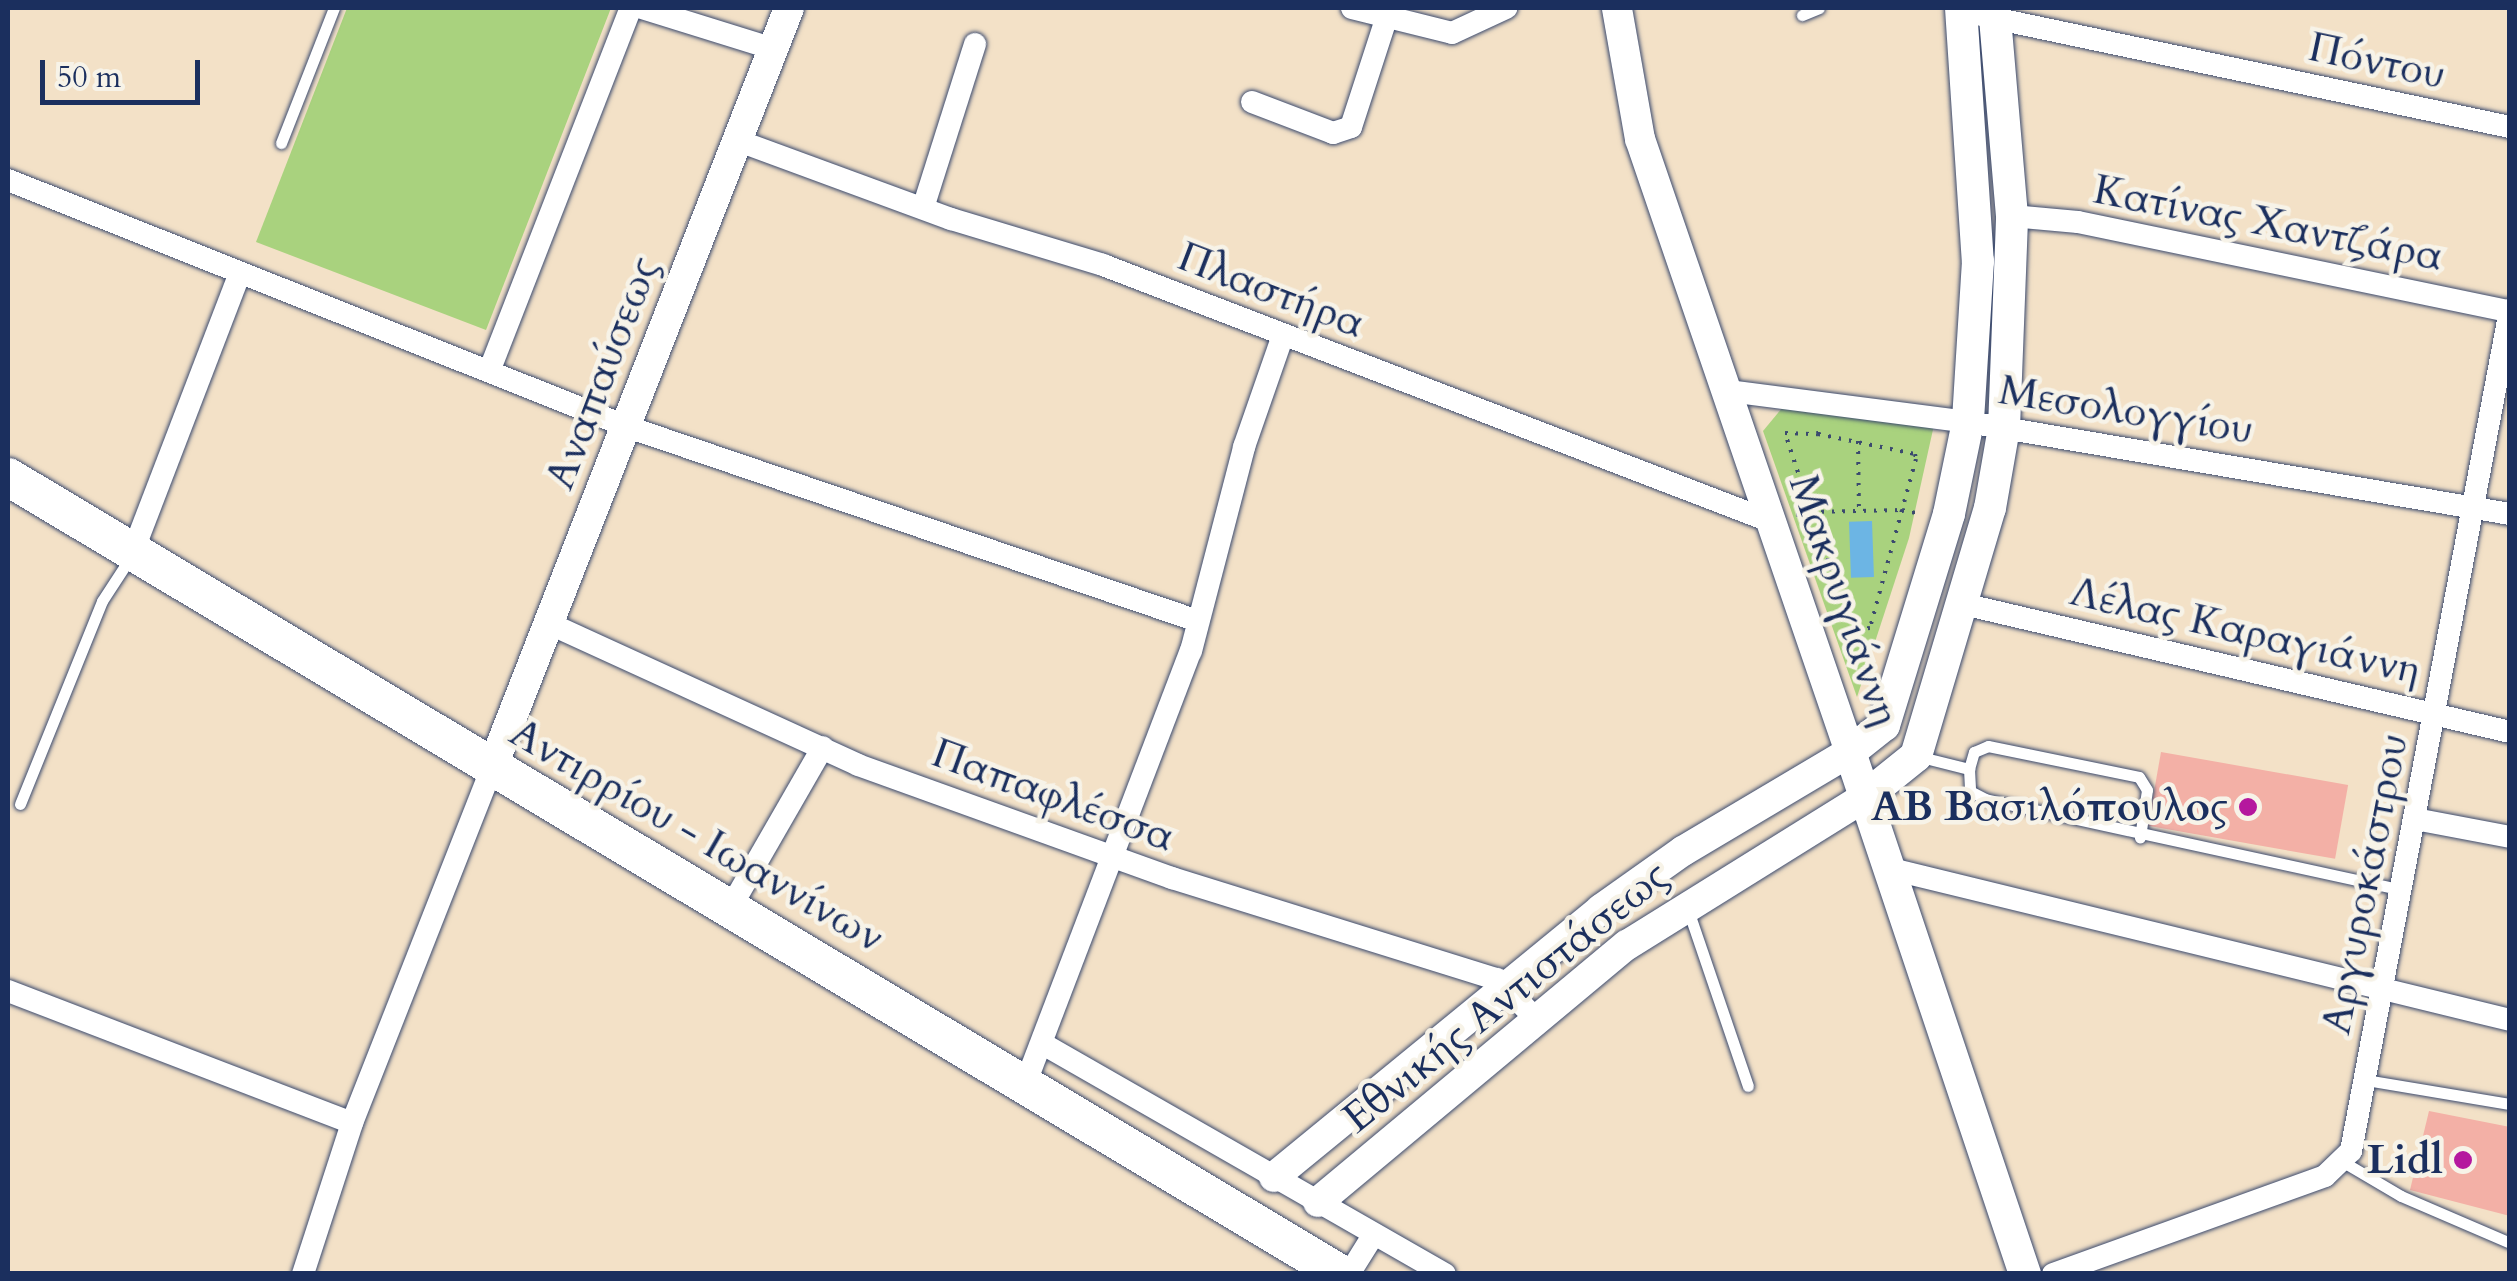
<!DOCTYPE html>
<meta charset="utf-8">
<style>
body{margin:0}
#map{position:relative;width:2517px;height:1281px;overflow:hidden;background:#f3e1c7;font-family:Cardo,serif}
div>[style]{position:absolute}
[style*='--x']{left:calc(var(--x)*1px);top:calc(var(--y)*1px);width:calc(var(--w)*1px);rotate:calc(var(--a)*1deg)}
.green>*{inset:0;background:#a9d27e}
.water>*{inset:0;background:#6cb5e4;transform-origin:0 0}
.building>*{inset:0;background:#f3b0a6;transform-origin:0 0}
.path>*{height:4px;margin-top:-2px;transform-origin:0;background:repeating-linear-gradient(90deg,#3b4a6e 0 2.5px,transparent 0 10.5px)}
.roads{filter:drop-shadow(0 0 2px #3b4a6e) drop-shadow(0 0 2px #3b4a6e)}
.service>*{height:11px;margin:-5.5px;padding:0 5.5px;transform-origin:5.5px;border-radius:5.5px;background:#fff}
.minor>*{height:22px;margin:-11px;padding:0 11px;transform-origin:11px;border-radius:11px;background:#fff}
.tertiary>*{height:30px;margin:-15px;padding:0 15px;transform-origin:15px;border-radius:15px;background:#fff}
.secondary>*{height:32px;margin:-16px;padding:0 16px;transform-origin:16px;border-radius:16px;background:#fff}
.primary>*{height:38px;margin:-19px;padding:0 19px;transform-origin:19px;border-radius:19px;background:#fff}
.dots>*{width:28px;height:28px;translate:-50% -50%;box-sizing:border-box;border:5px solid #f7f3e8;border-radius:50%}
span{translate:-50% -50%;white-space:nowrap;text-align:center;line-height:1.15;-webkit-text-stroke:9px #f7f3e8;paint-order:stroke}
.street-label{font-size:42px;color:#1b2f5e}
.poi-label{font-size:42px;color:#1b2f5e;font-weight:700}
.right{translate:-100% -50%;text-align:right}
.frame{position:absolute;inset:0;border:10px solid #1b2f5e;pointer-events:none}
.scale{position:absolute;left:40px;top:60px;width:160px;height:45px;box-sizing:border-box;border:5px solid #1b2f5e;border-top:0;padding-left:12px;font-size:30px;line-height:35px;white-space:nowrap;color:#1b2f5e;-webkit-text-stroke:8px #f7f3e8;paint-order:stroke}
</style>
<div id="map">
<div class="green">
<i style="clip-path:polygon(347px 8px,611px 8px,486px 330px,256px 242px)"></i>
<i style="clip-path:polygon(1783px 407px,1934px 425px,1909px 538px,1857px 697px,1763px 431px)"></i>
</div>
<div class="water">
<i style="left:1872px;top:521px;width:56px;height:23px;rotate:88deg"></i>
</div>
<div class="building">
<i style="left:2161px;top:752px;width:190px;height:75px;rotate:10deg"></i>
<i style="clip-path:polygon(2429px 1111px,2510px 1127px,2510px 1216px,2410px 1190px)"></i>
</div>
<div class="path">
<i style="--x:1818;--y:434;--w:99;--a:11.7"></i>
<i style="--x:1915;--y:454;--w:5;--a:79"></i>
<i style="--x:1916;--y:459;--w:53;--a:105.4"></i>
<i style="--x:1902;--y:510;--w:122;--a:105.2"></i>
<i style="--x:1870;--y:628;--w:18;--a:174"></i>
<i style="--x:1852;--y:630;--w:125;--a:-109.2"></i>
<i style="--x:1811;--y:512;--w:91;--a:-1.3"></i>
<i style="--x:1902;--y:510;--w:19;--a:12"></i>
<i style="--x:1858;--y:441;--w:70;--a:89.2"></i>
<i style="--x:1796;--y:515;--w:15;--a:-11"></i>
<i style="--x:1811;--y:512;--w:83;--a:-108.2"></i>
<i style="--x:1785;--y:433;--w:33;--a:2"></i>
<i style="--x:1818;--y:434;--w:7;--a:-82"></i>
</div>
<div class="roads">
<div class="service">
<i style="--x:1802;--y:15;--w:18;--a:-22"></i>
<i style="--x:281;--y:143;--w:145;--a:-68.6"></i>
<i style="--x:1917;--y:756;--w:54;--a:14"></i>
<i style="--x:1969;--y:769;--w:22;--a:87"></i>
<i style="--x:1970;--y:791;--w:17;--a:28"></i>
<i style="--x:1985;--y:799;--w:428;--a:12.3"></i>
<i style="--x:1969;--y:769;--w:18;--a:-74"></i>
<i style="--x:1974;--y:752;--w:15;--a:-23"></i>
<i style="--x:1988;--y:746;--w:154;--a:11.6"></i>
<i style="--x:2139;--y:777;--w:15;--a:58"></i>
<i style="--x:2147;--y:790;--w:48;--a:98.5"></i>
<i style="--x:20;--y:804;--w:219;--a:-68"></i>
<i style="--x:102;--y:601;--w:51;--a:-56.9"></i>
<i style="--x:1687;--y:907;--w:189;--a:71.2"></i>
<i style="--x:2366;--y:1080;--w:146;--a:9.5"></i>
<i style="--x:2345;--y:1163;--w:65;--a:30.5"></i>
<i style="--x:2401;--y:1196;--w:119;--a:23.3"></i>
</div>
<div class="minor">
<i style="--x:642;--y:8;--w:138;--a:17.3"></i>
<i style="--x:1352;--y:8;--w:103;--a:14"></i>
<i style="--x:1452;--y:33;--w:60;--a:-24.8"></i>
<i style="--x:1984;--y:16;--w:538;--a:11.92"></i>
<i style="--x:1252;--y:102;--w:87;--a:20.9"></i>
<i style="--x:1333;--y:133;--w:19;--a:-18"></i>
<i style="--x:1351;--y:127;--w:114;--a:-72"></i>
<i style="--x:739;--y:141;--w:226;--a:20.2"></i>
<i style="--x:951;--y:219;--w:159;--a:16.8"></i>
<i style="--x:1103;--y:265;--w:717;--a:21.01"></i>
<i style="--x:8;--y:180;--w:667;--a:21.72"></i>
<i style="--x:628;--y:427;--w:602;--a:18.8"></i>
<i style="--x:923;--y:208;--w:172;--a:-72.4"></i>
<i style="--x:2012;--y:216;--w:66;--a:5.2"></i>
<i style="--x:2078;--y:222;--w:440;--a:11.7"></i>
<i style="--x:490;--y:369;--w:388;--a:-68.7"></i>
<i style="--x:1729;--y:391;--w:241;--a:7.4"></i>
<i style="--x:1968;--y:422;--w:550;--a:9.63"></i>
<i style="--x:132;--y:554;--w:299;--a:-69"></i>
<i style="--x:1963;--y:604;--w:562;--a:13.17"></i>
<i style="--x:546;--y:622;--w:343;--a:24.6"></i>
<i style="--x:858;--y:765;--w:334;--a:19.8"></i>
<i style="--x:1172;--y:878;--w:340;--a:17.3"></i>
<i style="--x:1497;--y:979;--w:56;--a:45.7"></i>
<i style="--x:2415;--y:819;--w:97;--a:10.7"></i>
<i style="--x:1887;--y:868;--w:641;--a:13.71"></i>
<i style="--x:732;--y:905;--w:182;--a:-60.1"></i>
<i style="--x:8;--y:991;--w:368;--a:21"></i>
<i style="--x:1043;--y:1044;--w:463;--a:29.8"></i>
<i style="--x:1026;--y:1082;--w:462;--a:-69.1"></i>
<i style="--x:1191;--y:651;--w:211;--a:-75.4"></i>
<i style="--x:1244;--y:447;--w:115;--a:-70.8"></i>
<i style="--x:303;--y:1274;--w:159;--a:-72"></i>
<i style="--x:352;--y:1123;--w:382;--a:-68.5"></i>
<i style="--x:1349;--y:1274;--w:47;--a:-58"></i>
<i style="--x:2053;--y:1274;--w:289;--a:-19.8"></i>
<i style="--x:2325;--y:1176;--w:36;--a:-44"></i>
<i style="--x:2351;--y:1151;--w:856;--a:-79.29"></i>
</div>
<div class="tertiary">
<i style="--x:492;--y:768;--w:816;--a:-68.65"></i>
<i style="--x:1274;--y:1177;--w:423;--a:-39.3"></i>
<i style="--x:1601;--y:909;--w:100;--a:-35.3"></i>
<i style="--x:1683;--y:851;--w:194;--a:-30.7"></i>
<i style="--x:1850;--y:752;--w:648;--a:-108.91"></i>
<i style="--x:1640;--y:139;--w:133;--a:-100"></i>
<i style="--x:1318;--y:1202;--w:402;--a:-39.8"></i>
<i style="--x:1627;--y:945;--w:280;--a:-31.9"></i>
</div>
<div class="secondary">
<i style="--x:1961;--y:8;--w:254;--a:86.2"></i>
<i style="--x:1978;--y:261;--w:161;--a:93.6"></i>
<i style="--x:1968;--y:422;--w:94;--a:101.7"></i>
<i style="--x:1949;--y:514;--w:221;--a:107.1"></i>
<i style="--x:1884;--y:725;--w:43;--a:141.5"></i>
<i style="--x:1850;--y:752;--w:551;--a:71.47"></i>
<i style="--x:1865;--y:797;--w:65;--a:-38.8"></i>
<i style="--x:1916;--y:756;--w:259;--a:-73.4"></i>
<i style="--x:1990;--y:508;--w:81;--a:-80.1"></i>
<i style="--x:2004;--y:428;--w:212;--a:-87.8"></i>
<i style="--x:2012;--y:216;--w:209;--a:-94.9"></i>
</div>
<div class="primary">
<i style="--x:8;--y:477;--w:1553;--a:30.88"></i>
</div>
</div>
<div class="dots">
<i style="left:2248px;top:807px;background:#b5179e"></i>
<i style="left:2463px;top:1160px;background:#b5179e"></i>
</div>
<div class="street-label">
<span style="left:2377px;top:61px;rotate:12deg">Πόντου</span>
<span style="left:2268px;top:223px;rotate:11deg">Κατίνας Χαντζάρα</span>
<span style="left:1271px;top:290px;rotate:21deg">Πλαστήρα</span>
<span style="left:602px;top:373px;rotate:-69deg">Αναπαύσεως</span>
<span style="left:2126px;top:410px;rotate:9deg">Μεσολογγίου</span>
<span style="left:1844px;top:600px;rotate:71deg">Μακρυγιάννη</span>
<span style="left:2245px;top:631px;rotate:13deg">Λέλας Καραγιάννη</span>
<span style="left:1053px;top:795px;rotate:20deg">Παπαφλέσσα</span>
<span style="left:697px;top:835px;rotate:30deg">Αντιρρίου - Ιωαννίνων</span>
<span style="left:2365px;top:884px;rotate:-79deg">Αργυροκάστρου</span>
<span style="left:1506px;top:997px;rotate:-39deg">Εθνικής Αντιστάσεως</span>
</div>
<div class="poi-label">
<span class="right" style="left:2228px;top:807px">ΑΒ Βασιλόπουλος</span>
<span class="right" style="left:2443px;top:1160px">Lidl</span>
</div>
<div class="frame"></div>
<div class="scale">50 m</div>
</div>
